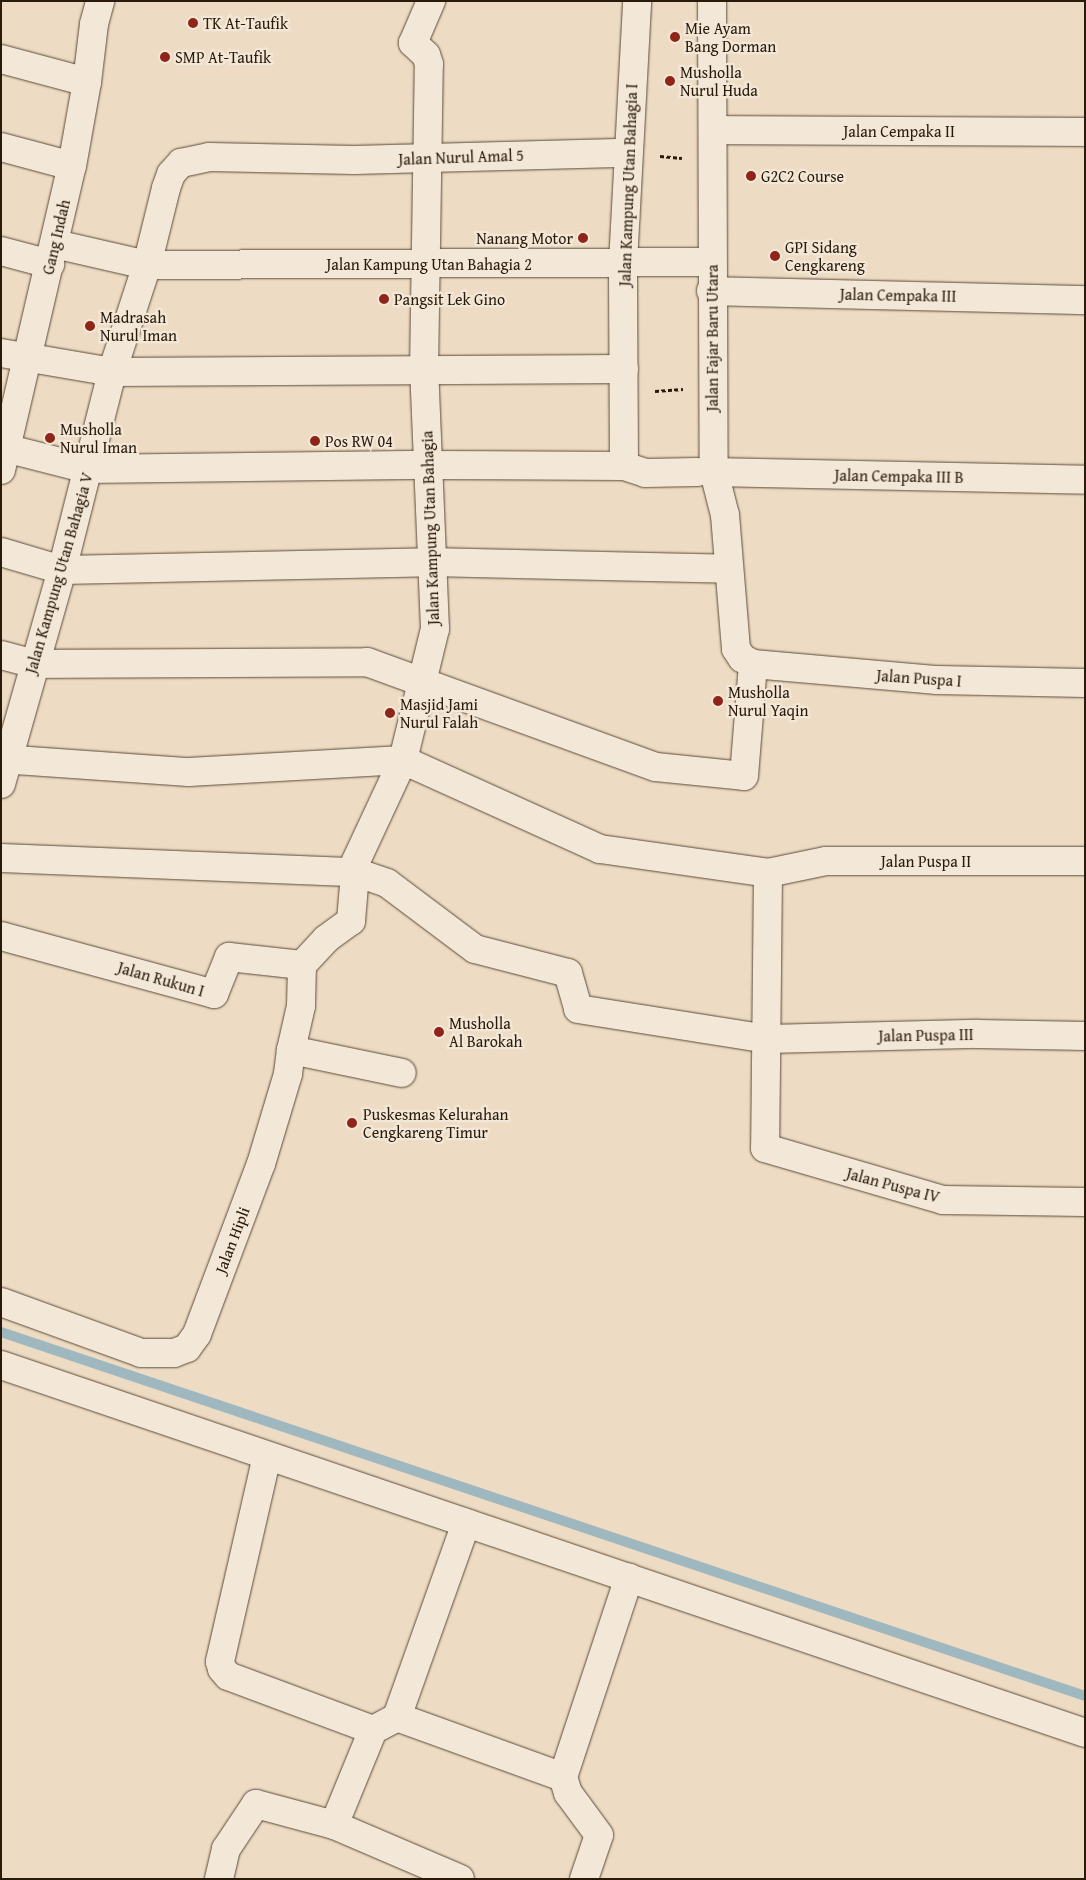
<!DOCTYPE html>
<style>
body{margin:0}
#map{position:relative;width:1086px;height:1880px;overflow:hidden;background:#eddbc3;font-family:"Gentium Book Plus",serif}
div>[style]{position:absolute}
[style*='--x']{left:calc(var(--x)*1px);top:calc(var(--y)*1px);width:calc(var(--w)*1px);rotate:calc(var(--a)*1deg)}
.stream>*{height:10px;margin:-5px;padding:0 5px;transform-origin:5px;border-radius:5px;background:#9fb8bf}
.path>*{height:3px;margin-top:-1.5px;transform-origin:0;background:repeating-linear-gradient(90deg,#2a1a09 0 4px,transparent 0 6.5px)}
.roads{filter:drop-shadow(0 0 1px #5b4a38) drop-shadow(0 0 1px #5b4a38)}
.minor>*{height:28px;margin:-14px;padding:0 14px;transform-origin:14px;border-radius:14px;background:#f3e8d8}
.dots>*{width:14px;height:14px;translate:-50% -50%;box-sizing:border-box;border:2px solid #f3e8d8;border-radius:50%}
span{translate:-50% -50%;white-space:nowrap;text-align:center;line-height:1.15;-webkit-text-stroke:4.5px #f3e8d8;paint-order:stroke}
.poi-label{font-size:16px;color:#2a1a09}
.left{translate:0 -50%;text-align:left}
.right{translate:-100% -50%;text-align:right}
.street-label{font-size:16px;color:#2a1a09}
.frame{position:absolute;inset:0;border:2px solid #2a1a09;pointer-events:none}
</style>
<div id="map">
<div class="stream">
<i style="--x:1;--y:1332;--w:1143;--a:18.56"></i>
</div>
<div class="path">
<i style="--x:660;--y:156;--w:22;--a:5"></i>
<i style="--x:655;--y:391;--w:28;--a:-4"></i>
</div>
<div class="roads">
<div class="minor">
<i style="--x:712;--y:1;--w:471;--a:89.8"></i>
<i style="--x:714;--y:472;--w:44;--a:75.7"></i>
<i style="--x:725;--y:515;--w:134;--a:85.3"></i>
<i style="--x:736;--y:649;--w:11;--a:56"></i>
<i style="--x:742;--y:658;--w:13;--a:29"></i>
<i style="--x:753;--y:664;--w:185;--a:5"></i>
<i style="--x:937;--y:680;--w:148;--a:1.2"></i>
<i style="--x:1;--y:59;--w:89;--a:15"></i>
<i style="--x:713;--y:130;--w:372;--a:0.3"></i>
<i style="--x:1;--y:147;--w:73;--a:15"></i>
<i style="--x:55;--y:244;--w:94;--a:12.9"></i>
<i style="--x:147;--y:265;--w:564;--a:-0.3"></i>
<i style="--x:1;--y:251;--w:51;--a:14.9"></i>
<i style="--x:711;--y:291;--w:374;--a:1.4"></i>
<i style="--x:1;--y:353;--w:113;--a:9.7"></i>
<i style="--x:112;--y:372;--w:512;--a:-0.34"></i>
<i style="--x:1;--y:447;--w:90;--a:14.2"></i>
<i style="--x:88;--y:469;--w:340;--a:-0.7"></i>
<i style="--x:428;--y:465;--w:196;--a:0.3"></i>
<i style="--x:624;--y:466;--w:22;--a:18"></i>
<i style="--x:645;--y:473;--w:52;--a:-1.1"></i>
<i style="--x:624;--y:466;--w:203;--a:-90.3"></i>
<i style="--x:623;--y:263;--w:262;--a:-86.9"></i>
<i style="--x:1;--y:470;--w:312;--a:-76.9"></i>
<i style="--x:72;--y:166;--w:85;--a:-79.9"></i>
<i style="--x:87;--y:82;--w:58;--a:-83.1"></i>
<i style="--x:94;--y:24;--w:24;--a:-75"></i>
<i style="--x:714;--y:472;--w:371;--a:1.2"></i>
<i style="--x:1;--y:552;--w:64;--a:16.4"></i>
<i style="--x:62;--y:570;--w:368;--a:-1.2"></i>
<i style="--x:430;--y:562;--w:299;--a:1.3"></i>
<i style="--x:1;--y:655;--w:34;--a:15"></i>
<i style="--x:34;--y:664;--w:333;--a:-0.3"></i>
<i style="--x:367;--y:662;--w:307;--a:20"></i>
<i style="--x:656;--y:767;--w:88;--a:5.8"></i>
<i style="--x:744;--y:776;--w:112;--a:-85.4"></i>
<i style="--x:1;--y:759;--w:188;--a:4"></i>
<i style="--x:189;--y:772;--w:214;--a:-3.2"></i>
<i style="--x:403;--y:760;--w:216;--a:24.3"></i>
<i style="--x:600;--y:849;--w:170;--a:8.1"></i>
<i style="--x:768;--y:873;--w:59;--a:-11.7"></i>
<i style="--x:826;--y:861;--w:259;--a:0"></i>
<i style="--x:1;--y:784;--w:223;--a:-74.1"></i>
<i style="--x:62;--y:570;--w:204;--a:-75.8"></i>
<i style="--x:112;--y:372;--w:113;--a:-71.9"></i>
<i style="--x:147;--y:265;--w:79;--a:-76.1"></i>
<i style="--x:166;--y:188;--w:15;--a:-70"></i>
<i style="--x:171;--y:174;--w:15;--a:-48"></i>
<i style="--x:181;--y:163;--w:29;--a:-12"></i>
<i style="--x:209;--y:157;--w:145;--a:1.2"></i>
<i style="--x:354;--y:160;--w:273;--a:-1.5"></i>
<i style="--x:1;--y:858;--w:354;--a:2.3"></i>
<i style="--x:355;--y:872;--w:34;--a:19"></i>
<i style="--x:387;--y:883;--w:110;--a:36.9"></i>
<i style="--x:475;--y:949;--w:96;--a:14.5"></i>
<i style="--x:568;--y:973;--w:37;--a:74"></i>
<i style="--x:578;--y:1009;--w:192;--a:9"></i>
<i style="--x:768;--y:1039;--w:210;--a:-1.4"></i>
<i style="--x:978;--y:1034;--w:107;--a:1.1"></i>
<i style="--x:768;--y:873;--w:275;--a:90.6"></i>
<i style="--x:765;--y:1148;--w:185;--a:16.3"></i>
<i style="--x:943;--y:1200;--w:142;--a:0.8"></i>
<i style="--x:1;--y:936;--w:221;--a:15.2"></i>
<i style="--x:214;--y:994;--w:40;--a:-68"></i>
<i style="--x:229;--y:957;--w:73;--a:6.3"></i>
<i style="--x:302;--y:965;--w:35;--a:-47"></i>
<i style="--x:326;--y:939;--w:31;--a:-36"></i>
<i style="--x:351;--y:921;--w:60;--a:-85.2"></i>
<i style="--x:356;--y:861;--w:111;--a:-65"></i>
<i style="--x:403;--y:760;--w:135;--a:-76.3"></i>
<i style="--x:435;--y:629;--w:258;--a:-92.4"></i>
<i style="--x:424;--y:371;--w:307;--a:-89.1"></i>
<i style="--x:429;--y:64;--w:9;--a:-108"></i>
<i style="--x:426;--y:55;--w:18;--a:-137"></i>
<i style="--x:413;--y:43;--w:46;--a:-66.8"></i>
<i style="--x:291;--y:1050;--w:45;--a:-77.2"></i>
<i style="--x:301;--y:1006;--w:41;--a:-88.6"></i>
<i style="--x:1;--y:1302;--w:149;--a:20"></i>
<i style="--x:141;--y:1353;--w:33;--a:0"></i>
<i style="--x:174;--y:1353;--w:14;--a:-21"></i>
<i style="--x:187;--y:1348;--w:17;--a:-54"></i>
<i style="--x:197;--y:1334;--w:182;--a:-69.4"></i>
<i style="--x:261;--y:1164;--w:94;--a:-73.3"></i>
<i style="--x:288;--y:1074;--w:24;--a:-83"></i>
<i style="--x:291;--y:1050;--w:113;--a:11.7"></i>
<i style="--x:1;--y:1365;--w:1145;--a:18.75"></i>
<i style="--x:267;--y:1456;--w:211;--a:102.9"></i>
<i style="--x:220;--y:1662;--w:7;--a:74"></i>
<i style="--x:222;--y:1669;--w:9;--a:49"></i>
<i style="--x:228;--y:1676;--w:155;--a:20.4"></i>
<i style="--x:397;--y:1717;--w:177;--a:19.9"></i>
<i style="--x:334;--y:1825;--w:137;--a:23.2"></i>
<i style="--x:219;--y:1879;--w:31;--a:-77"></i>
<i style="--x:226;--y:1849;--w:54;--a:-56.3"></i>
<i style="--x:256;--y:1804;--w:81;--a:15.1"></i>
<i style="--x:334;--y:1825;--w:103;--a:-67.7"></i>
<i style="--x:373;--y:1730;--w:27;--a:-28"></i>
<i style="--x:397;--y:1717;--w:206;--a:-70.4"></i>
<i style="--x:584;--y:1879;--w:46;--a:-71.2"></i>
<i style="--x:599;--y:1835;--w:52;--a:-126.4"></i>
<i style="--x:568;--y:1793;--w:17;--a:-107"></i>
<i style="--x:563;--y:1777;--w:210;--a:-71.7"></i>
</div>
</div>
<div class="dots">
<i style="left:193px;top:23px;background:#8f2418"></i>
<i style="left:675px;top:37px;background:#8f2418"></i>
<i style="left:165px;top:57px;background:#8f2418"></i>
<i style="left:670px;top:81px;background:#8f2418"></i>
<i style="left:751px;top:176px;background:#8f2418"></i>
<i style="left:583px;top:238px;background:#8f2418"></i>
<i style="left:775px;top:256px;background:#8f2418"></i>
<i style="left:384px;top:299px;background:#8f2418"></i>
<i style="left:90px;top:326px;background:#8f2418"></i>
<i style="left:50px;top:438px;background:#8f2418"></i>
<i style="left:315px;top:441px;background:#8f2418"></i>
<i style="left:718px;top:701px;background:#8f2418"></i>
<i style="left:390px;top:713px;background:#8f2418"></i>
<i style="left:439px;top:1032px;background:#8f2418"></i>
<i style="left:352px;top:1123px;background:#8f2418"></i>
</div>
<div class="poi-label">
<span class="left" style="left:203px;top:23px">TK At-Taufik</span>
<span class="left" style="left:685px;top:37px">Mie Ayam<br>Bang Dorman</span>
<span class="left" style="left:175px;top:57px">SMP At-Taufik</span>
<span class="left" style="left:680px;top:81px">Musholla<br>Nurul Huda</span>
<span class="left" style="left:761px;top:176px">G2C2 Course</span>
<span class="right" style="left:573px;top:238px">Nanang Motor</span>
<span class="left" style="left:785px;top:256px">GPI Sidang<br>Cengkareng</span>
<span class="left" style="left:394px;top:299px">Pangsit Lek Gino</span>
<span class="left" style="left:100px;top:326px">Madrasah<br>Nurul Iman</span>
<span class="left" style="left:60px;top:438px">Musholla<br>Nurul Iman</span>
<span class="left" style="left:325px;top:441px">Pos RW 04</span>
<span class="left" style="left:728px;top:701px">Musholla<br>Nurul Yaqin</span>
<span class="left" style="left:400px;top:713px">Masjid Jami<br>Nurul Falah</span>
<span class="left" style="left:449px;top:1032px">Musholla<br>Al Barokah</span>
<span class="left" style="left:363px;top:1123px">Puskesmas Kelurahan<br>Cengkareng Timur</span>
</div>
<div class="street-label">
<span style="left:899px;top:131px">Jalan Cempaka II</span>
<span style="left:461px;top:157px;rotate:-2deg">Jalan Nurul Amal 5</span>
<span style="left:628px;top:185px;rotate:-88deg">Jalan Kampung Utan Bahagia I</span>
<span style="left:56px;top:237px;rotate:-77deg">Gang Indah</span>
<span style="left:429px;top:264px">Jalan Kampung Utan Bahagia 2</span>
<span style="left:898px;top:295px;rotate:1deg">Jalan Cempaka III</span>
<span style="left:712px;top:338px;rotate:-90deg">Jalan Fajar Baru Utara</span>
<span style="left:899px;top:476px;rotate:1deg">Jalan Cempaka III B</span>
<span style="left:430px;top:528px;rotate:-92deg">Jalan Kampung Utan Bahagia</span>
<span style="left:59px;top:573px;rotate:-74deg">Jalan Kampung Utan Bahagia V</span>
<span style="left:919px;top:678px;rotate:4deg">Jalan Puspa I</span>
<span style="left:926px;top:861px">Jalan Puspa II</span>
<span style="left:161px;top:979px;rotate:16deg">Jalan Rukun I</span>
<span style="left:926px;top:1035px;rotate:-1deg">Jalan Puspa III</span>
<span style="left:893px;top:1185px;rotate:15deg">Jalan Puspa IV</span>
<span style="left:232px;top:1240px;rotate:-69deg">Jalan Hipli</span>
</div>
<div class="frame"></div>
</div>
